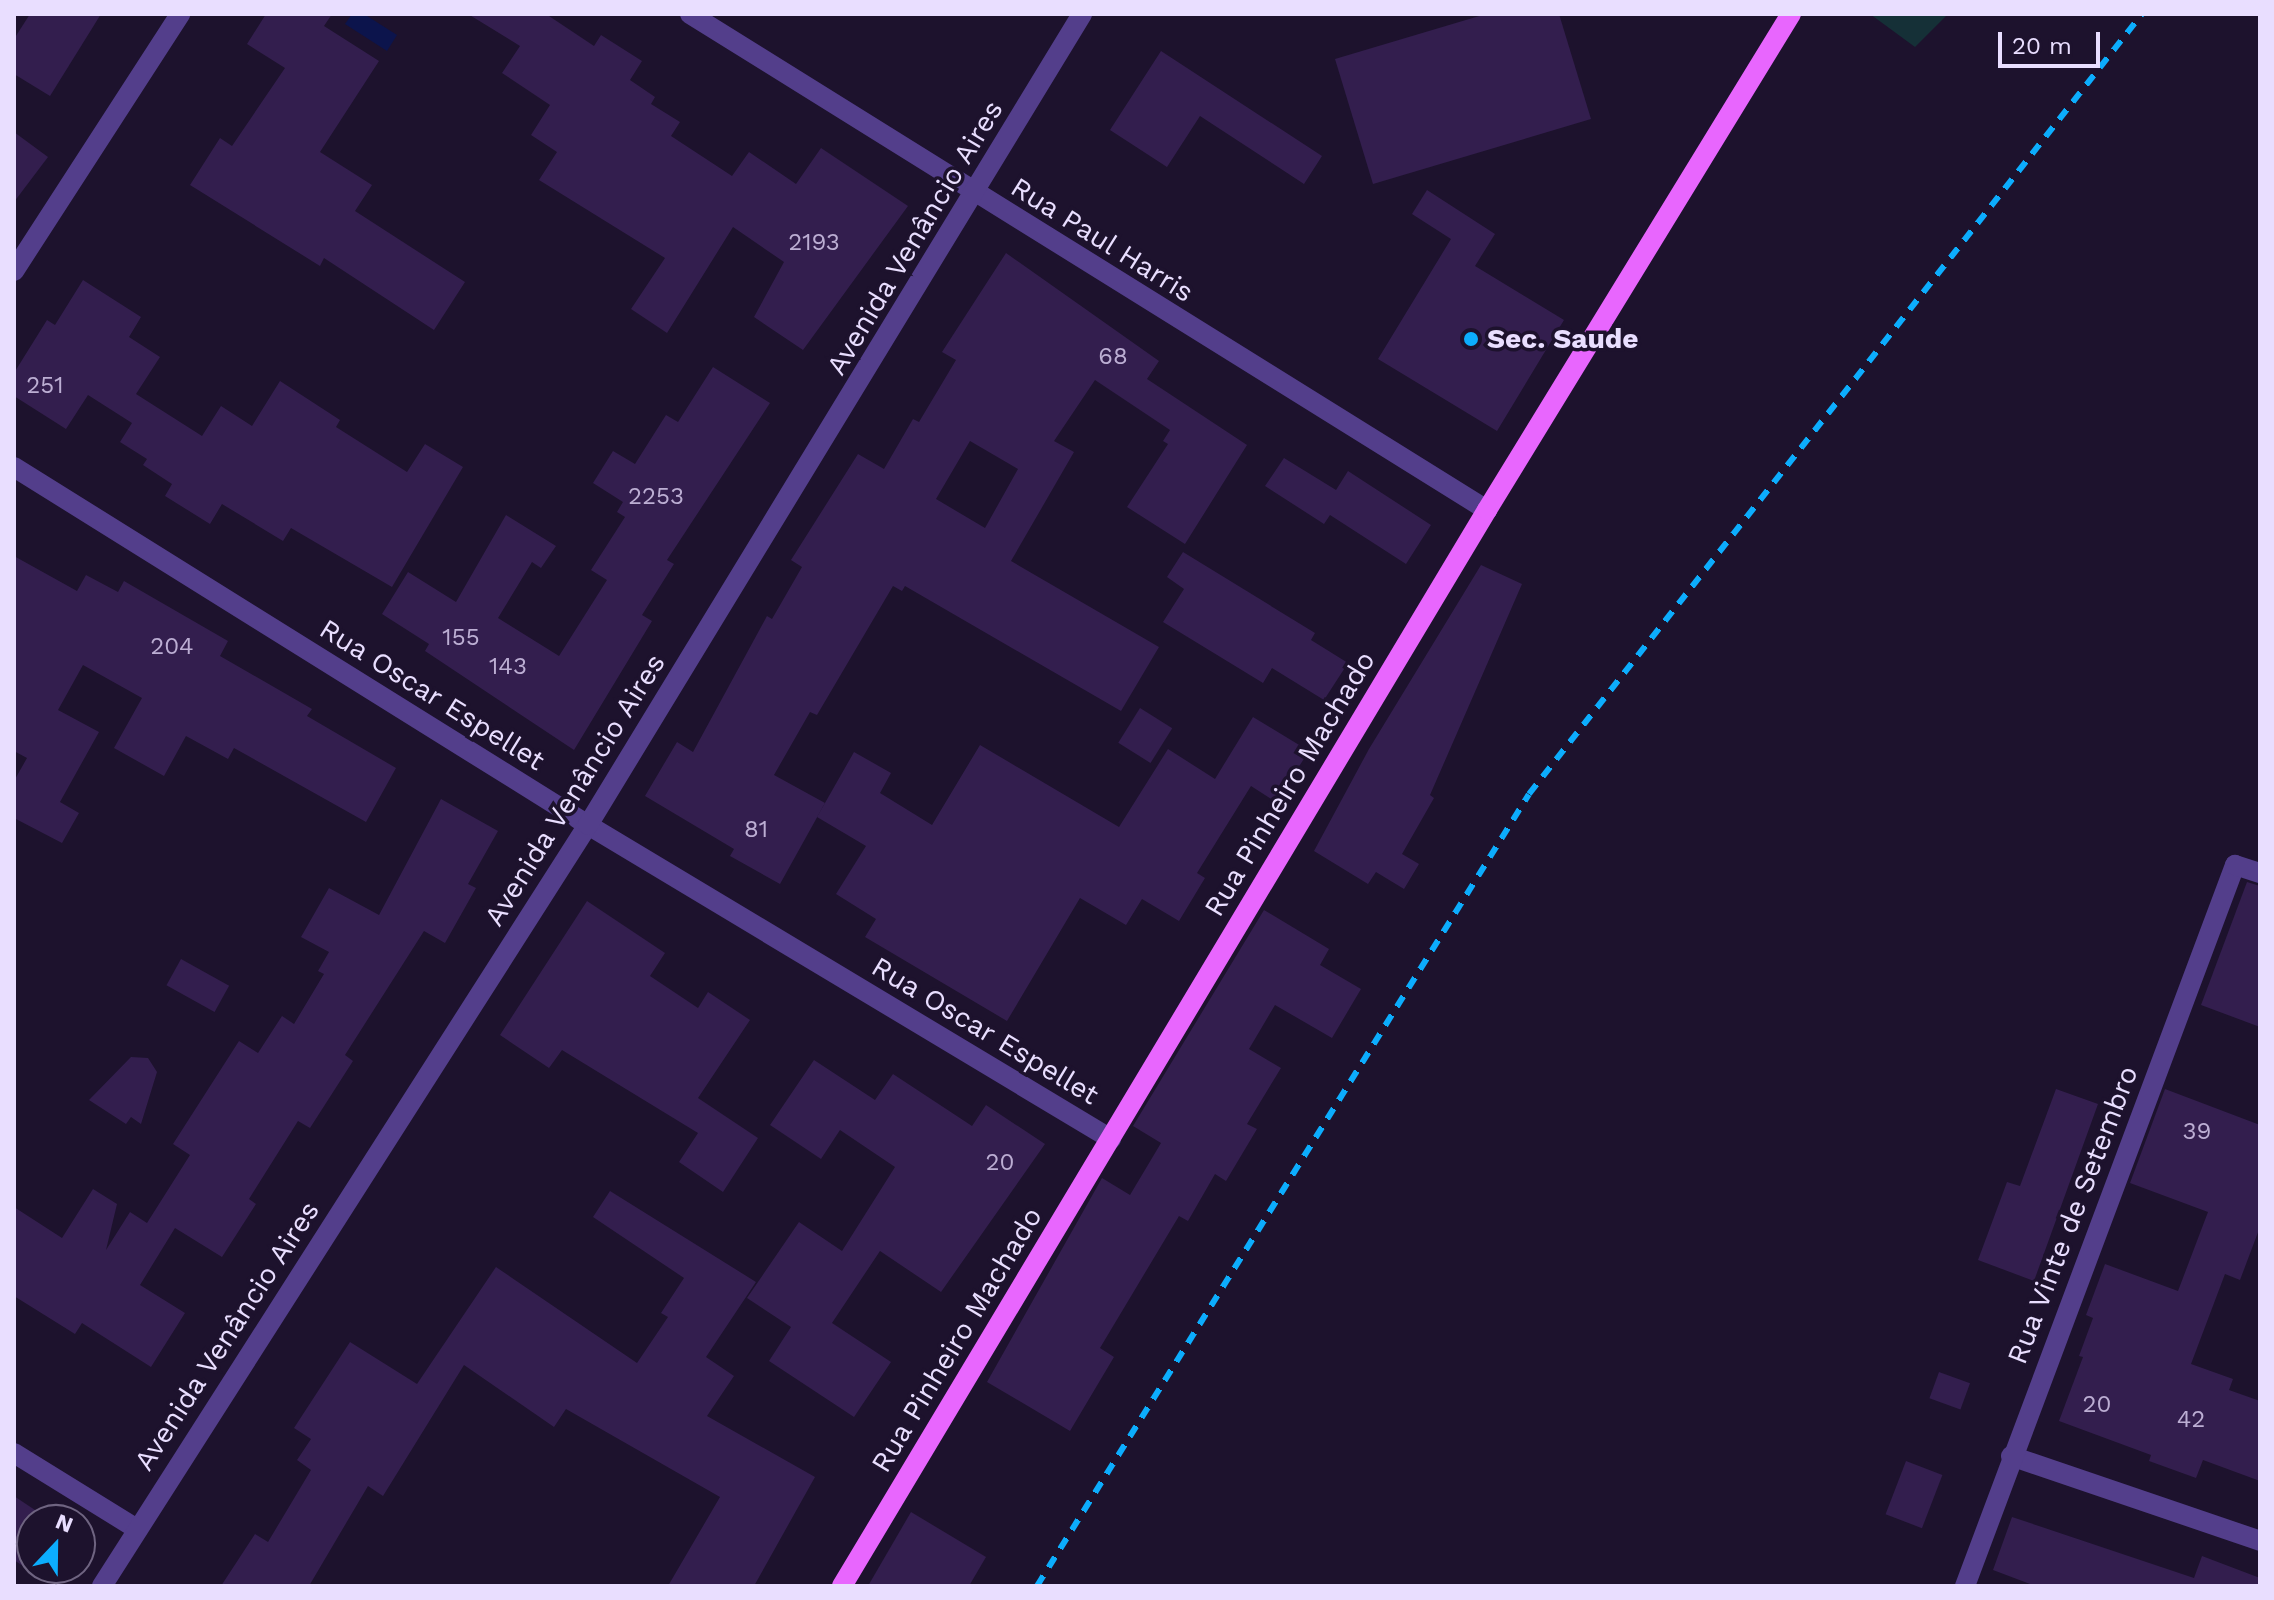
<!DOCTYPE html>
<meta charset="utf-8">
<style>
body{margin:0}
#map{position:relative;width:2274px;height:1600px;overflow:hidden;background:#1d122d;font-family:"Work Sans",sans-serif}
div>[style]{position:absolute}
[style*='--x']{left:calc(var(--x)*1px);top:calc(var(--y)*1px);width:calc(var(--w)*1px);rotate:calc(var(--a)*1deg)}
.green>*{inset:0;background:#153037}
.water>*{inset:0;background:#0c144c}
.building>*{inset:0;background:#331e4e;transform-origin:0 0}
.minor>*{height:20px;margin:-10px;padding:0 10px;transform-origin:10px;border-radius:10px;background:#533e8b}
.major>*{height:20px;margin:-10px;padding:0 10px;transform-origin:10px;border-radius:10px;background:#e866fe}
.rail>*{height:6px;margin-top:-3px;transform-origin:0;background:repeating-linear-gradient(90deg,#0cadfd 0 12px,transparent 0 22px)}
.dots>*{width:22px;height:22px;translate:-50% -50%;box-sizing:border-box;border:4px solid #1d122d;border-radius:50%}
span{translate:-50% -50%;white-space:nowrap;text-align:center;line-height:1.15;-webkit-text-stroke:7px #1d122d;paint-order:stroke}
.number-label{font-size:24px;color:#bcaed3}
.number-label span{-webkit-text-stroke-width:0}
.street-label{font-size:28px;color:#e9deff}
.poi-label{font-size:28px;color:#e9deff;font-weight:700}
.left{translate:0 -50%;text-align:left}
.frame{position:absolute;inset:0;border:16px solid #e9deff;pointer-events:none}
.north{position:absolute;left:16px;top:1504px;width:80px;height:80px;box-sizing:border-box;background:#1d122d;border:2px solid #6f6481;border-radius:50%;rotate:22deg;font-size:22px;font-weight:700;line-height:32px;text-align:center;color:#e9deff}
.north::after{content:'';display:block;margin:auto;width:28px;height:36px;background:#0cadfd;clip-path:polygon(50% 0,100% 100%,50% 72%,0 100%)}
.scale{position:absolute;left:1998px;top:32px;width:102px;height:36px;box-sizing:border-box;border:4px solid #e9deff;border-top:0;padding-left:10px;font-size:24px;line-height:28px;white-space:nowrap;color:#e9deff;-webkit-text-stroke:6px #1d122d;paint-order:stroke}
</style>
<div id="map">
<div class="green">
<i style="clip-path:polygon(1870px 14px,1948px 14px,1915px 47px)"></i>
</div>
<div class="water">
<i style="clip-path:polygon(352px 14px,364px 14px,397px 35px,387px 51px,345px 24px)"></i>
</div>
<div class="building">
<i style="clip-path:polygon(30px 14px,101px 14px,50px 96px,14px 74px,14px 39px)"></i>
<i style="clip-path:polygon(266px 14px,332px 14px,324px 26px,379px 61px,320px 152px,372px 185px,355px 211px,465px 282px,434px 330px,324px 258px,320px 266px,190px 185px,220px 138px,232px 146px,285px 68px,247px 44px)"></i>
<i style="clip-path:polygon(468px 14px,546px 14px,594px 46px,601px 35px,642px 61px,630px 80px,655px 97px,651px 104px,680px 122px,671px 136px,732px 176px,749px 152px,796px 184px,821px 148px,908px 206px,803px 350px,754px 317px,784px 262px,733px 227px,667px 333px,631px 309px,665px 258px,539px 180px,557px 152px,531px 135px,550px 105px,502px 73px,520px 46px)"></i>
<i style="clip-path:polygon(1486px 14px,1559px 14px,1591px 119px,1373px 184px,1335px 59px)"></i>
<i style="clip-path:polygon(1161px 51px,1322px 156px,1304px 184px,1200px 116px,1167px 167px,1110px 130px)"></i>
<i style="clip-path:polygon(14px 132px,48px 157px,14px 202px)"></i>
<i style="clip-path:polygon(1427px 190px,1495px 234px,1475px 266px,1564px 320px,1497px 431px,1378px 359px,1451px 239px,1412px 214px)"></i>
<i style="clip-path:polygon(evenodd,1006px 253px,1159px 361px,1147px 379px,1247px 445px,1185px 544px,1127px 507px,1168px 444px,1163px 441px,1170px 430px,1095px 380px,1054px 441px,1074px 452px,1011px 561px,1159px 647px,1121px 711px,905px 586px,902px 591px,893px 586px,817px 715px,810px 712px,774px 775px,825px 803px,780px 884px,730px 856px,734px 849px,645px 796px,677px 742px,693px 752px,767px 616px,772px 619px,802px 567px,791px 560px,858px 454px,884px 469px,913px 419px,919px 422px,956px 360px,942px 352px,1006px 253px,970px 441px,1018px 469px,985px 528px,936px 499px,970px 441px)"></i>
<i style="clip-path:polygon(83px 280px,141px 317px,129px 337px,160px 357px,136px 394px,202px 436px,221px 406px,252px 426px,280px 381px,340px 420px,336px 427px,407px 472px,425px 444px,463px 467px,392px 587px,291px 528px,283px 541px,222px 504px,210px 524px,165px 496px,172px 484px,143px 465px,147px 459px,120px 442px,132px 423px,88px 395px,66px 429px,14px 396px,14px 373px,47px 320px,55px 325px)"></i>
<i style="clip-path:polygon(713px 367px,770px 403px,667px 560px,674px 564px,642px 615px,652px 621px,574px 750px,425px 651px,429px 644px,382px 614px,408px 572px,456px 602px,506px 515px,556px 546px,541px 568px,532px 562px,498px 618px,559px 656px,607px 580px,591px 570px,625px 517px,617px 512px,623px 502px,593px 483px,613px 451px,635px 464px,666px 415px,678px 422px)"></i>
<i style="clip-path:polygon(1284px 458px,1336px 490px,1348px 471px,1431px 525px,1406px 564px,1330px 515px,1324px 524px,1265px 486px)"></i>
<i style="clip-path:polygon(1183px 552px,1315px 633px,1311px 640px,1348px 663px,1324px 700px,1272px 668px,1263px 683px,1163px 622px,1184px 589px,1167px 577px)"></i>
<i style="clip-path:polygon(14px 556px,77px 591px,86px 575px,118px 592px,124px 581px,228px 641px,220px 656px,312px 709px,307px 716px,396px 768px,366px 822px,234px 748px,228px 759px,186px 736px,164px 776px,114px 748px,142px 698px,83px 665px,58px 710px,99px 732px,60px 802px,79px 813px,62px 843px,14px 818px,14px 781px,27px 758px,14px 751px)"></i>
<i style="clip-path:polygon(1481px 565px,1522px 584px,1430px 795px,1434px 798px,1402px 854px,1419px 864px,1404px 889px,1376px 872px,1368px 884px,1314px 851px,1369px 749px)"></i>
<i style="left:1140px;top:708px;width:38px;height:41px;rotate:32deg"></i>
<i style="clip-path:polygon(1253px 717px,1309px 751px,1276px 802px,1251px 786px,1197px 873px,1205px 878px,1179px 921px,1142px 899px,1126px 925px,1080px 898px,1007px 1021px,865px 937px,876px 919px,836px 894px,866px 846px,817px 817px,854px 752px,891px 773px,880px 793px,932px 825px,980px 745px,1119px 827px,1168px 749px,1215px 779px)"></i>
<i style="clip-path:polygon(441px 799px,498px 831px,468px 884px,476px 888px,445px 943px,424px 931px,345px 1055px,353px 1061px,310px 1128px,298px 1121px,249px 1199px,256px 1204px,222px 1257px,175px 1228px,140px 1285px,185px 1313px,151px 1367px,82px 1323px,75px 1334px,14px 1296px,14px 1207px,62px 1238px,93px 1189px,117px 1204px,106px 1250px,130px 1212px,147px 1223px,190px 1155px,173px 1144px,239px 1041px,258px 1053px,282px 1016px,294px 1024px,324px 974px,318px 971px,329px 952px,301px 937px,329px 888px,379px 915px)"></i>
<i style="clip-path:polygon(2247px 882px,2260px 886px,2260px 1027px,2201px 1005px)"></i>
<i style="clip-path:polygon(587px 901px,665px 953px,650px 976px,698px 1008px,708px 992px,750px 1020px,698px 1098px,758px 1138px,723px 1192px,679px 1162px,698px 1133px,562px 1050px,549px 1068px,500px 1035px)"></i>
<i style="clip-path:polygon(1264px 910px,1329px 949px,1320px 965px,1361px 989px,1332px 1038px,1275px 1005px,1249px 1049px,1281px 1068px,1247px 1124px,1257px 1129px,1226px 1181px,1215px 1174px,1188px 1221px,1179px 1216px,1100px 1348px,1114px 1357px,1070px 1431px,987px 1382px,1102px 1178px,1130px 1195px,1161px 1143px,1133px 1126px)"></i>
<i style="left:181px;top:959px;width:55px;height:30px;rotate:29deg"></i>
<i style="clip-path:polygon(131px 1057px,148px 1058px,157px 1072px,141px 1124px,131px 1117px,126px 1124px,89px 1100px)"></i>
<i style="clip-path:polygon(814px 1060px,875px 1100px,893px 1074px,972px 1126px,986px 1105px,1045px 1144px,941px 1292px,880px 1251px,832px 1323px,891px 1362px,854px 1417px,769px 1361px,791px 1327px,747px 1298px,799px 1222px,842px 1251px,895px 1167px,840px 1130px,821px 1159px,770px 1125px)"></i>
<i style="clip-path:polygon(2056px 1089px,2098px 1104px,2034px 1281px,1978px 1260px,2007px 1182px,2020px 1186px)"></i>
<i style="clip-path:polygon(2165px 1089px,2260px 1125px,2260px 1227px,2240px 1280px,2225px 1274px,2191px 1364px,2233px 1379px,2229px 1390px,2260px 1401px,2260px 1481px,2203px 1460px,2196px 1478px,2149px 1461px,2151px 1455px,2059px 1421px,2083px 1357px,2079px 1356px,2093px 1318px,2086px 1315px,2105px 1264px,2178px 1291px,2208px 1212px,2130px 1183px)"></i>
<i style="clip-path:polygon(610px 1191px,756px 1282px,706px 1357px,734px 1376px,707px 1416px,815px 1477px,754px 1586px,668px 1586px,720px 1497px,566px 1409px,554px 1427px,464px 1365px,383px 1496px,368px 1486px,309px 1586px,221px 1586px,255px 1534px,268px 1542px,311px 1470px,297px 1460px,311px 1439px,294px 1428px,350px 1342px,417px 1384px,496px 1267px,637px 1363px,668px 1317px,661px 1313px,684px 1278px,593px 1217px)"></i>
<i style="left:1939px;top:1372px;width:33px;height:28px;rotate:20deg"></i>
<i style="left:1906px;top:1461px;width:39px;height:57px;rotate:21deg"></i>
<i style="clip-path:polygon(14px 1496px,50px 1520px,32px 1520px,32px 1568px,39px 1568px,35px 1574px,14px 1560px)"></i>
<i style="clip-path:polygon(911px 1512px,986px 1557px,969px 1586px,868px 1586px)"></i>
<i style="clip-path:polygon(2012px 1517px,2194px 1578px,2202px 1556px,2260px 1578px,2260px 1586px,2035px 1586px,1993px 1570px)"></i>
</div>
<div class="minor">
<i style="--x:690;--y:14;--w:939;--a:31.9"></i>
<i style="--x:14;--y:271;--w:306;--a:-57.1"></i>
<i style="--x:14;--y:467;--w:676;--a:31.95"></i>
<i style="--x:588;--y:825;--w:610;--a:30.98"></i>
<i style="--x:14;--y:1453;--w:145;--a:31.7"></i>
<i style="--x:2011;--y:1456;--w:263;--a:18.8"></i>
<i style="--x:102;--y:1586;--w:903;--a:-57.44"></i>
<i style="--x:588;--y:825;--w:950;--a:-58.65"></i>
<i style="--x:1965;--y:1586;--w:770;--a:-69.47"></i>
<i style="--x:2235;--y:865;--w:26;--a:18"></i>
</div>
<div class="major">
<i style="--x:842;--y:1586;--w:1255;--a:-59.06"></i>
<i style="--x:1487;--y:510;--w:582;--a:-58.5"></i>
</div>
<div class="rail">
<i style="--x:1037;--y:1586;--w:932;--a:-58.15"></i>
<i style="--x:1529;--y:794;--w:992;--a:-51.84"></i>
</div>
<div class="dots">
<i style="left:1471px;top:339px;background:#0cadfd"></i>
</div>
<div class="number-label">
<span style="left:814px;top:243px">2193</span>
<span style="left:1113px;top:357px">68</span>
<span style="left:45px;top:386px">251</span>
<span style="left:656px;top:497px">2253</span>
<span style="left:461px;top:638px">155</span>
<span style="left:172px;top:647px">204</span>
<span style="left:508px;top:667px">143</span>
<span style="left:756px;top:830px">81</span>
<span style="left:2197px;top:1132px">39</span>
<span style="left:1000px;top:1163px">20</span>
<span style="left:2097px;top:1405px">20</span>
<span style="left:2191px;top:1420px">42</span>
</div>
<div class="street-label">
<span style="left:915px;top:238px;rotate:-59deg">Avenida Venâncio Aires</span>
<span style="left:1102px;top:240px;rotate:32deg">Rua Paul Harris</span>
<span style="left:432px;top:695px;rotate:32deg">Rua Oscar Espellet</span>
<span style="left:1290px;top:784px;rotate:-59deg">Rua Pinheiro Machado</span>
<span style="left:575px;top:790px;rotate:-58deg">Avenida Venâncio Aires</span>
<span style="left:985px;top:1031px;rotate:31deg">Rua Oscar Espellet</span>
<span style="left:2073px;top:1215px;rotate:-69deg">Rua Vinte de Setembro</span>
<span style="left:227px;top:1336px;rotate:-57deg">Avenida Venâncio Aires</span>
<span style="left:957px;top:1340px;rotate:-59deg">Rua Pinheiro Machado</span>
</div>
<div class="poi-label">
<span class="left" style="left:1487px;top:339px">Sec. Saude</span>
</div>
<div class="frame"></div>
<div class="north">N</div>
<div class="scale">20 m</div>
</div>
